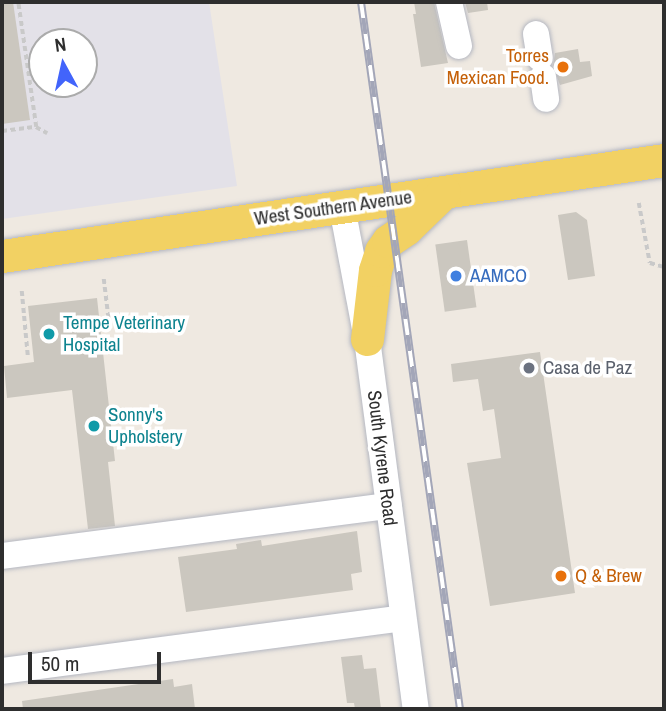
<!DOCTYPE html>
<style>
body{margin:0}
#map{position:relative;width:666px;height:711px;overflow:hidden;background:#efe9e1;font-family:"Archivo Narrow",sans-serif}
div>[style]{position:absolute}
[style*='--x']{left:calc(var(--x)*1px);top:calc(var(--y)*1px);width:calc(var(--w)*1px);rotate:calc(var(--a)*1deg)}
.industrial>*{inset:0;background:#e3e1e8}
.building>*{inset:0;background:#cbc7bf;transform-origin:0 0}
.path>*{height:3.5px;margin-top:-1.75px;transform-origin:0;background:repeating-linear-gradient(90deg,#c9c9c9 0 5px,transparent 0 8.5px)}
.roads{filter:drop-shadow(0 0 2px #b4b7c1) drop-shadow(0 0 2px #b4b7c1)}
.minor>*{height:26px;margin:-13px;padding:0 13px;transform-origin:13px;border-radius:13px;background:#fff}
.major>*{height:33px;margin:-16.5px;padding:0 16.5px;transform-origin:16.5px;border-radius:16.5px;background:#f2d163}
.rail>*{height:8px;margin-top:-4px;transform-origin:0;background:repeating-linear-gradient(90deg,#fff 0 16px,#a3a6b8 0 32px);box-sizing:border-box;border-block:2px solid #a3a6b8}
.dots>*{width:19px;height:19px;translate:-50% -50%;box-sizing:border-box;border:4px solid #fff;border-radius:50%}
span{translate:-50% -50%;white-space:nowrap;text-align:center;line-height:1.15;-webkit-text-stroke:7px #fff;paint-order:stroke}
.food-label{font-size:19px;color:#c56008}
.right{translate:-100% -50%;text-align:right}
.left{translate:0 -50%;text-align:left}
.street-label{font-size:19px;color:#2e2e2e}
.shop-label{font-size:19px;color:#366cbe}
.culture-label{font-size:19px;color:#0d838f}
.worship-label{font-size:19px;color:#5b616d}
.frame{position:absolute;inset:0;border:4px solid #2e2e2e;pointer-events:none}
.north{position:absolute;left:28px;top:28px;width:70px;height:70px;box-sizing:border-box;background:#fff;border:2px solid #ababab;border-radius:50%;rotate:352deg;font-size:19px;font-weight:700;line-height:28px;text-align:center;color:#2e2e2e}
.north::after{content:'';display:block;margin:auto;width:24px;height:32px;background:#4264fb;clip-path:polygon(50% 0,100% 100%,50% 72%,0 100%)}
.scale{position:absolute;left:28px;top:652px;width:133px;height:32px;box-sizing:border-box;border:4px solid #2e2e2e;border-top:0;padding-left:9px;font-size:21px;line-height:24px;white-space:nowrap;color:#2e2e2e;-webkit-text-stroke:5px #fff;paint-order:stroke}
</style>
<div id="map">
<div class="industrial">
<i style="clip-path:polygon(evenodd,2px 2px,209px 2px,237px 186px,2px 219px,2px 2px,42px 42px,84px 42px,84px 84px,42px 84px,42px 42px)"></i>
</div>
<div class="building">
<i style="clip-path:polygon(2px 2px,13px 2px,30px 120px,2px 124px)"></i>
<i style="clip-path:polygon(414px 2px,434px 2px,448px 63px,421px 67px,413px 14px,416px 14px)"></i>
<i style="clip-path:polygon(465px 2px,487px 2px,488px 10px,468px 13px)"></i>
<i style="clip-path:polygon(578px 49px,580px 62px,590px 61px,592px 76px,560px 85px,553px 66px,555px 53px)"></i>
<i style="clip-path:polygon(576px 212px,587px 220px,595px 276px,568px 280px,558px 215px)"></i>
<i style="left:467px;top:240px;width:68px;height:32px;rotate:82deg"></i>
<i style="clip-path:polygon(97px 298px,115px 461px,108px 462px,115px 526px,88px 529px,72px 390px,7px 398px,4px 366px,34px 362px,28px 306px)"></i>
<i style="clip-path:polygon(540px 352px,575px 593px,490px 606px,467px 463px,501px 458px,494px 409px,483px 411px,478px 379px,453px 382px,451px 364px)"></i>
<i style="clip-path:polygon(357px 531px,362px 572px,351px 574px,353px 590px,186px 612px,178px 557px,237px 549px,236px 544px,261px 540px,262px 546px)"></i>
<i style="clip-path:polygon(362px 655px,364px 669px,376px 668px,381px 709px,355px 709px,354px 703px,347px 703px,341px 657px)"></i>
<i style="clip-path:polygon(173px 679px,174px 687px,192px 684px,195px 709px,23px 709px,22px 701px)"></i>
</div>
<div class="path">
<i style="--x:36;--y:127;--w:13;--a:29"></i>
<i style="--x:2;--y:131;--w:34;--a:-7"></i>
<i style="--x:36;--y:127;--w:126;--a:-98.2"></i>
<i style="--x:639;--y:203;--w:61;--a:79.6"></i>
<i style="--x:650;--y:263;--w:15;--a:16"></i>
<i style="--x:104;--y:279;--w:42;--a:83.2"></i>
<i style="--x:22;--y:291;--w:65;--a:84.7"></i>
</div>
<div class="roads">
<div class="minor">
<i style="--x:449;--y:2;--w:45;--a:77.2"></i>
<i style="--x:536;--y:34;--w:24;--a:81"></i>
<i style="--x:543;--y:77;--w:22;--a:82"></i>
<i style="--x:342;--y:207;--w:134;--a:79.3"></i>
<i style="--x:367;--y:339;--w:373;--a:82.5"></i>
<i style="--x:2;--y:556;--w:390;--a:-7.4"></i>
<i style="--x:2;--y:671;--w:403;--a:-7.5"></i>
</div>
<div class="major">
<i style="--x:2;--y:256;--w:669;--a:-8.25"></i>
<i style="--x:367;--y:339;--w:69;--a:-83.4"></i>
<i style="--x:375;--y:270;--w:20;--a:-72"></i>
<i style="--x:381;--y:251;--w:12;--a:-55"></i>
<i style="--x:388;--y:241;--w:22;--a:-34"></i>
<i style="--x:406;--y:229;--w:53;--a:-44.2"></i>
</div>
</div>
<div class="rail">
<i style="--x:361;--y:2;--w:714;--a:82.03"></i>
</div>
<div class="dots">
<i style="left:563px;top:67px;background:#e8710a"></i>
<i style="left:456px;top:276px;background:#3f7fe0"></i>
<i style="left:49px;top:334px;background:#0f9aa8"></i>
<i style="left:529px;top:368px;background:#6b7280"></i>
<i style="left:94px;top:426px;background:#0f9aa8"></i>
<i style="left:561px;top:576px;background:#e8710a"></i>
</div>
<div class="food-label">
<span class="right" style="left:549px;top:67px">Torres<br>Mexican Food.</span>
<span class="left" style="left:575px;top:576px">Q &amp; Brew</span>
</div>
<div class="street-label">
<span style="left:333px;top:208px;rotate:-8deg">West Southern Avenue</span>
<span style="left:382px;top:458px;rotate:83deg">South Kyrene Road</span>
</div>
<div class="shop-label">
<span class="left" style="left:470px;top:276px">AAMCO</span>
</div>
<div class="culture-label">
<span class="left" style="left:63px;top:334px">Tempe Veterinary<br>Hospital</span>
<span class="left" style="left:108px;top:426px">Sonny's<br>Upholstery</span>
</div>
<div class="worship-label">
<span class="left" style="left:543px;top:368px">Casa de Paz</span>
</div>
<div class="frame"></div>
<div class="north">N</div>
<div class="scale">50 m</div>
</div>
